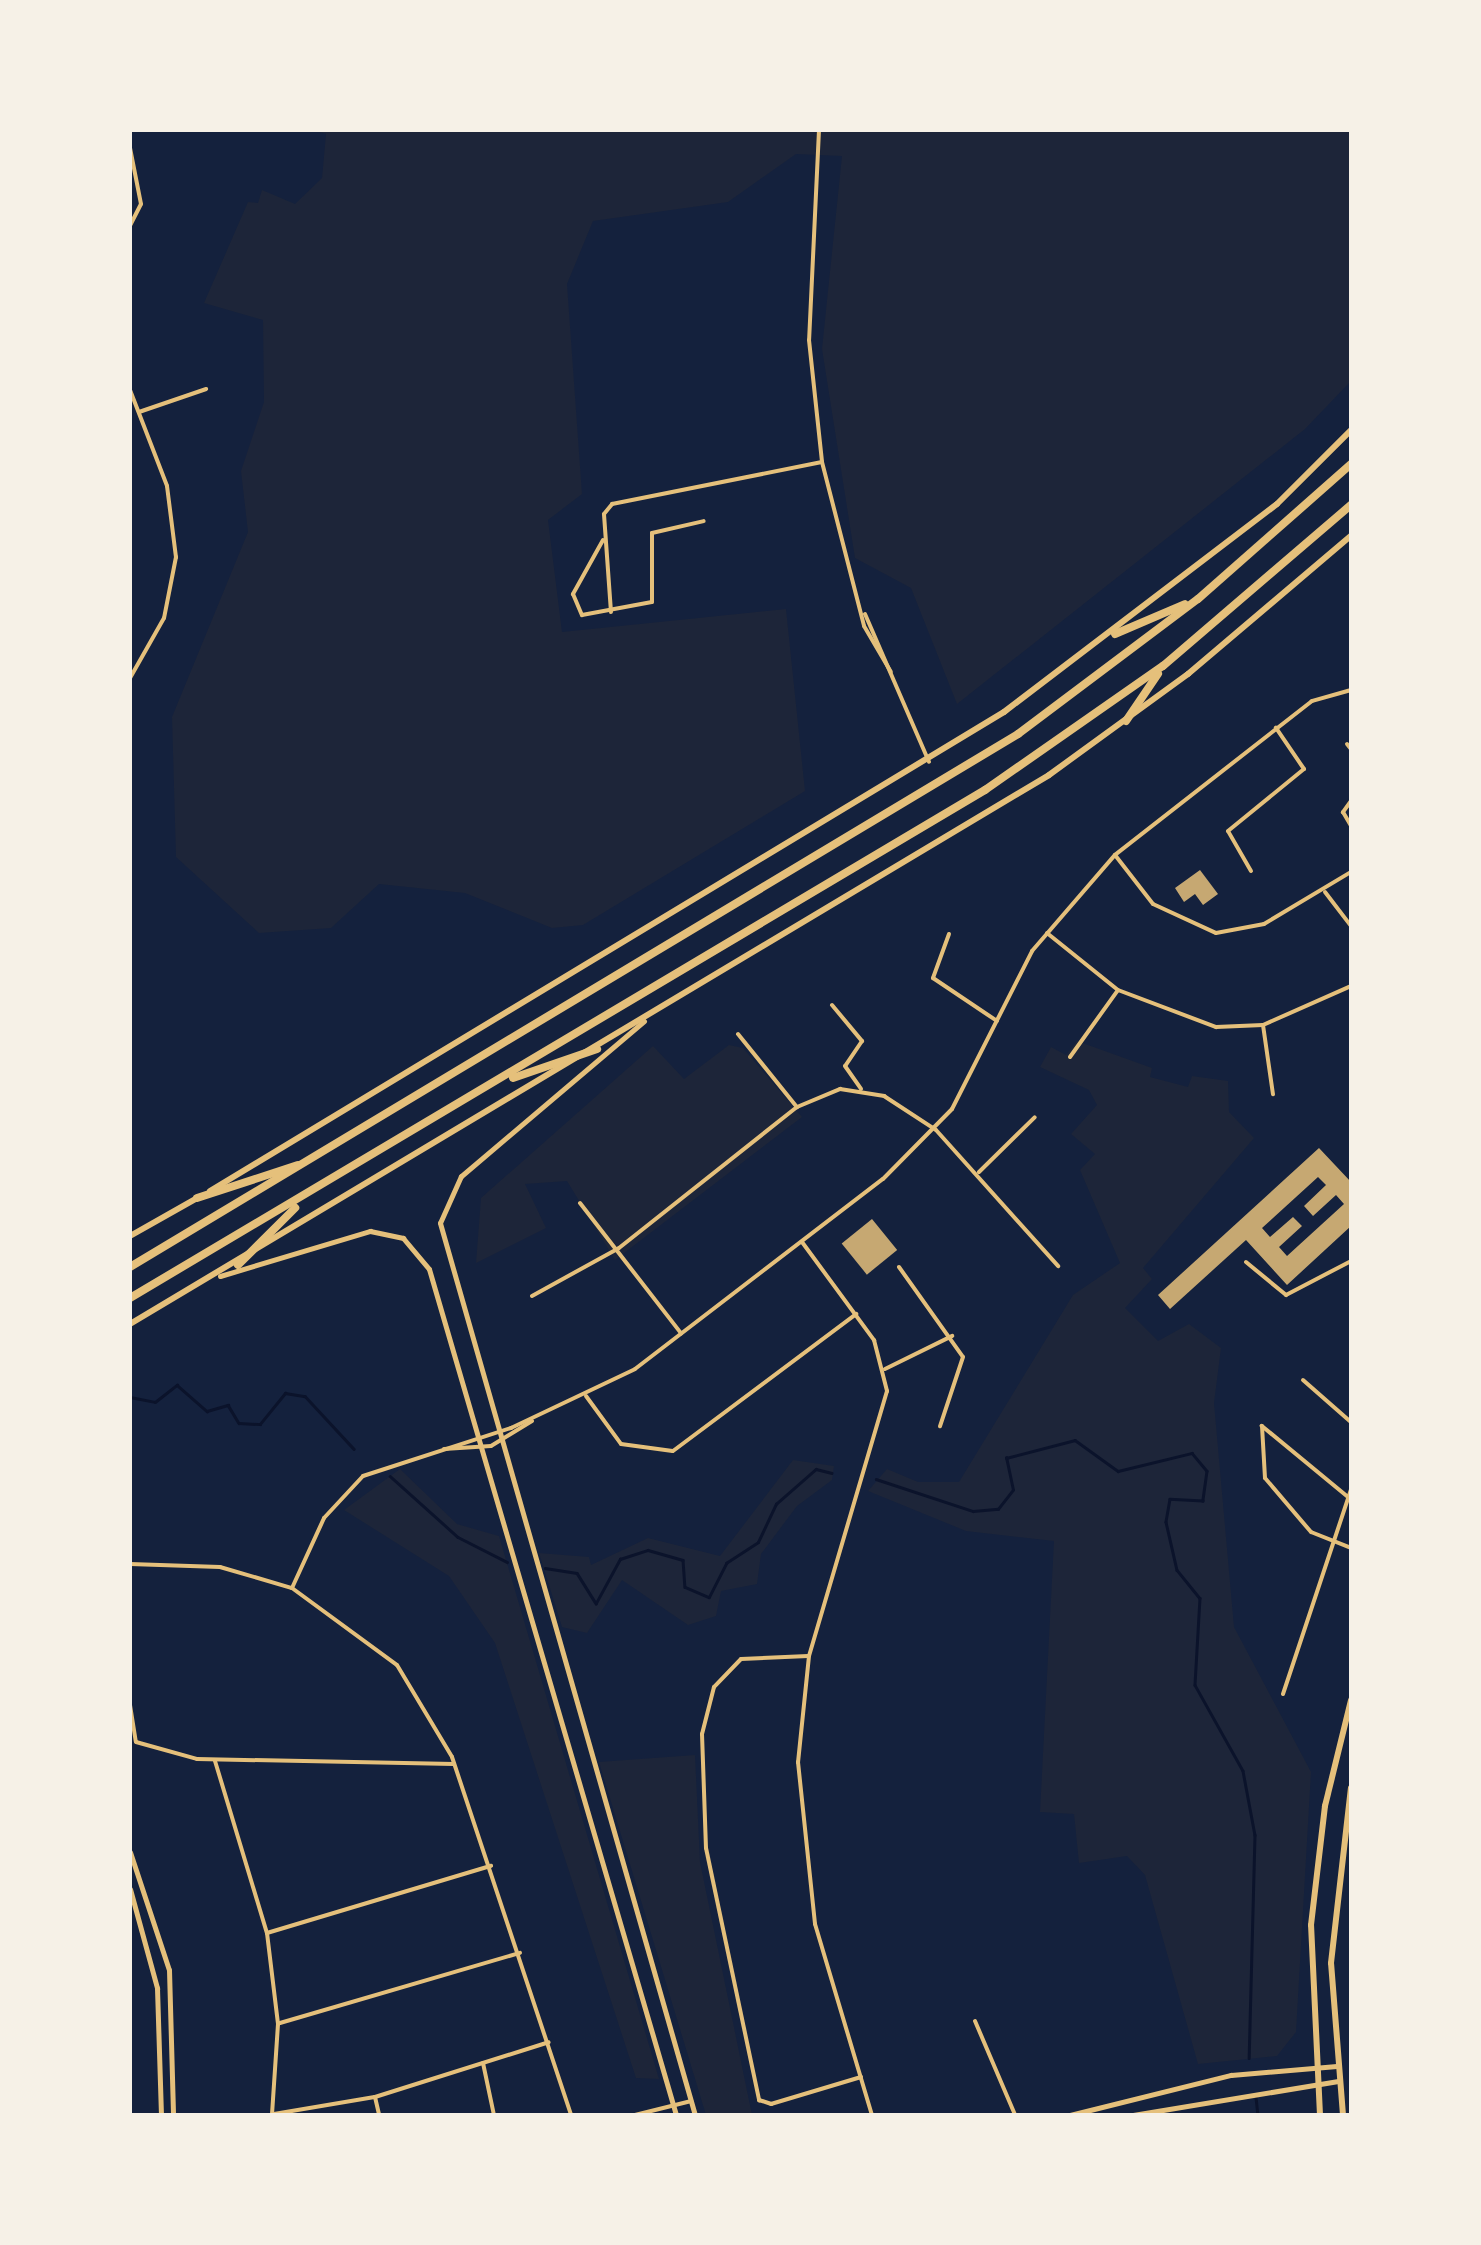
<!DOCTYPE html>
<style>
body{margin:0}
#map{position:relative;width:1481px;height:2245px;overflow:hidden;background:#14213d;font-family:"Open Sans",sans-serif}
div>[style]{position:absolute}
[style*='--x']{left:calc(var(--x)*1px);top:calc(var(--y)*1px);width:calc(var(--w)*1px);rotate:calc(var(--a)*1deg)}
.green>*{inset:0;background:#1d2539}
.stream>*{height:2.5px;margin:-1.25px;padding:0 1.25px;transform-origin:1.25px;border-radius:1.25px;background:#0b132b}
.building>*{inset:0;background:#c6a872;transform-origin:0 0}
.minor>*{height:4px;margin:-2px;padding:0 2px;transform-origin:2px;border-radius:2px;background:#e5c07b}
.tertiary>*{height:5px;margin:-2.5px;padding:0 2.5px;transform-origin:2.5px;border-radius:2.5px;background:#e5c07b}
.secondary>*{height:5px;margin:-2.5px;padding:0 2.5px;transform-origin:2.5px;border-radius:2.5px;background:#e5c07b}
.primary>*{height:6px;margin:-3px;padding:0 3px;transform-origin:3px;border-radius:3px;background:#e5c07b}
.trunk>*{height:6px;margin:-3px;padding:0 3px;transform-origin:3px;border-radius:3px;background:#e5c07b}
.motorway>*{height:8px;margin:-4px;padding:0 4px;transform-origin:4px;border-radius:4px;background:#e5c07b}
span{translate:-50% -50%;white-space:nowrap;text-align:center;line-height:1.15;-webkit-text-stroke:8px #f6f1e7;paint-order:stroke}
.frame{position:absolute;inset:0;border:132px solid #f6f1e7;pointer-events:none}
</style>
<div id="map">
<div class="green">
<i style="clip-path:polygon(312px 130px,1351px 130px,1351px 381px,1305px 429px,957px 704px,911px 588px,855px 558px,822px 349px,842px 156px,796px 154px,728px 202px,593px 221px,567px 284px,582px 494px,548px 520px,562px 632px,786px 609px,805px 791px,583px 925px,552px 928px,465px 893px,379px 884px,331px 928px,259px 933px,176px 857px,172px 717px,248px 532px,241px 471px,264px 402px,263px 320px,204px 303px,248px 202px,258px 203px,262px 190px,295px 204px,322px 178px,326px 134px)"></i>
<i style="clip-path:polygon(1077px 1041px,1152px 1068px,1150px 1077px,1188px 1087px,1192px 1076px,1228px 1081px,1229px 1112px,1254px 1138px,1143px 1268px,1152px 1279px,1125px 1308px,1158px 1341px,1189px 1324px,1221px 1348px,1214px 1403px,1234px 1627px,1311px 1772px,1296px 2032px,1277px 2056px,1198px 2064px,1145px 1875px,1127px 1856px,1079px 1863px,1074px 1814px,1040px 1812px,1054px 1541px,966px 1531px,868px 1491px,887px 1469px,918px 1482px,959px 1482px,1073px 1295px,1120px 1263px,1080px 1170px,1095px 1154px,1071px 1134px,1097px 1105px,1089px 1090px,1040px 1067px,1051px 1047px,1066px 1055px)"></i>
<i style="clip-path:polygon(729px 1045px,743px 1048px,802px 1117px,615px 1260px,567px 1181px,525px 1184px,546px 1228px,476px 1263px,481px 1198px,653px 1046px,684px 1079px)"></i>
<i style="clip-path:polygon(793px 1460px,834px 1466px,832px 1480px,797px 1506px,761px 1554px,757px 1584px,721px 1591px,716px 1616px,688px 1625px,622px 1580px,587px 1633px,562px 1627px,539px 1553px,589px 1557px,591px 1565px,648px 1538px,720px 1556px)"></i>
<i style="clip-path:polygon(400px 1469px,457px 1524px,499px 1536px,659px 2079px,636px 2078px,495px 1643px,449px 1576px,344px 1510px)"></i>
<i style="clip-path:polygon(695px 1755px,700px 1862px,752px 2115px,706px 2115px,599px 1762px)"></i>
</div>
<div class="stream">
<i style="--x:130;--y:1397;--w:25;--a:11"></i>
<i style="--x:155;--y:1402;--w:28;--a:-38"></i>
<i style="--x:177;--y:1385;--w:40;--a:41"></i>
<i style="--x:207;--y:1411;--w:22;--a:-16"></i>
<i style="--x:228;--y:1405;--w:21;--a:59"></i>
<i style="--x:239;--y:1423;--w:21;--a:3"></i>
<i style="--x:260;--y:1424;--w:40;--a:-51"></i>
<i style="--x:285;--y:1393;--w:20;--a:9"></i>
<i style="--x:305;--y:1396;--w:72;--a:47.2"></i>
<i style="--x:390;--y:1476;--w:91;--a:41.9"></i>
<i style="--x:458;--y:1537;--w:55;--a:27"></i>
<i style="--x:876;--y:1479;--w:102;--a:18.3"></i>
<i style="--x:973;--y:1511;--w:25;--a:-5"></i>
<i style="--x:998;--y:1509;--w:24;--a:-52"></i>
<i style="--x:1013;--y:1490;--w:33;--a:-102"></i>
<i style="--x:1006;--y:1458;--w:71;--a:-14.6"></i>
<i style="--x:1075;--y:1440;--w:53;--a:35.8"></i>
<i style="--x:1118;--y:1471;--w:76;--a:-13.7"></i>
<i style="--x:1192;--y:1453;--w:23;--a:50"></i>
<i style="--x:1207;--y:1471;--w:30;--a:98"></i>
<i style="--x:1203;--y:1501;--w:33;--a:-177"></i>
<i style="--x:1170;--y:1499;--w:23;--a:100"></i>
<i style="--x:1166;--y:1522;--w:49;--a:77.1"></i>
<i style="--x:1177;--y:1570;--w:36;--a:51"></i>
<i style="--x:1200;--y:1598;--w:87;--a:93.3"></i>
<i style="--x:1195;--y:1685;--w:98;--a:60.8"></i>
<i style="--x:1243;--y:1771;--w:65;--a:79.4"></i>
<i style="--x:1255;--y:1835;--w:223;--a:91.5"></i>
<i style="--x:545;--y:1568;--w:32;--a:9"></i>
<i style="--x:577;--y:1573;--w:36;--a:58"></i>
<i style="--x:596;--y:1603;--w:50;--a:-61.4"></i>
<i style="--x:620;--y:1559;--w:29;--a:-18"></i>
<i style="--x:648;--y:1550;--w:36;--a:16"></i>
<i style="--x:683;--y:1560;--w:27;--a:86"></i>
<i style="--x:685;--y:1587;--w:26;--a:23"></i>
<i style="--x:709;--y:1597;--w:38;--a:-63"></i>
<i style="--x:726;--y:1563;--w:38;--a:-33"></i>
<i style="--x:758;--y:1542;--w:42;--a:-64.7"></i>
<i style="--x:776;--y:1504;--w:53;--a:-41.2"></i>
<i style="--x:816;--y:1469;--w:16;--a:14"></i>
<i style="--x:1256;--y:2097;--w:18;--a:84"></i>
</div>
<div class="building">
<i style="clip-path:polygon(1200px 870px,1218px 894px,1203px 905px,1195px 894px,1184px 902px,1175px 888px)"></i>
<i style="clip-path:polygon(evenodd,1319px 1148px,1351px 1182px,1351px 1226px,1287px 1285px,1246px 1240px,1170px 1309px,1158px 1295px,1319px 1148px,1318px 1177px,1326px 1185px,1304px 1206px,1313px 1216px,1336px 1195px,1344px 1204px,1287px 1256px,1279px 1247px,1302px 1226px,1293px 1217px,1270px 1237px,1262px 1228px,1318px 1177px)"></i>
<i style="left:872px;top:1219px;width:40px;height:39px;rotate:51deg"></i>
</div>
<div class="minor">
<i style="--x:819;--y:130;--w:210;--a:92.7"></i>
<i style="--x:809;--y:340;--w:123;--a:83.9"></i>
<i style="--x:822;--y:462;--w:169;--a:75.6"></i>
<i style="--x:864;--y:626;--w:53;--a:59.6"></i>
<i style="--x:130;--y:148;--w:57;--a:78.9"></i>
<i style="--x:141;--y:204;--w:25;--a:117"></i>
<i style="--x:130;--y:390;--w:103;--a:68.9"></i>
<i style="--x:167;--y:486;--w:72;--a:82.8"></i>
<i style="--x:176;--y:557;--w:62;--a:101.1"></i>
<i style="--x:164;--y:618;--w:69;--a:119.5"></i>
<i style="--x:139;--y:412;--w:71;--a:-18.9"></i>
<i style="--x:603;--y:540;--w:62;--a:119.1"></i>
<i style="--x:573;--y:594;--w:23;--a:67"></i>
<i style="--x:582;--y:615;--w:71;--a:-10.5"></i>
<i style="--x:652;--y:602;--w:69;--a:-90"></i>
<i style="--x:652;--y:533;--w:53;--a:-13"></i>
<i style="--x:611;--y:612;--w:98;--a:-94.1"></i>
<i style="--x:604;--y:514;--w:13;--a:-51"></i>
<i style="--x:612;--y:504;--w:214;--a:-11.3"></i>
<i style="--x:865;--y:614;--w:161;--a:66.6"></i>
<i style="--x:1351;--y:690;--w:41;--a:164.2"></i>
<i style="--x:1312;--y:701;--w:250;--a:142"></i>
<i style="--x:1115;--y:855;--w:62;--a:52.2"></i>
<i style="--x:1153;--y:904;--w:69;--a:24.7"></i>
<i style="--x:1216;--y:933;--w:49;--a:-10.6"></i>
<i style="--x:1264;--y:924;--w:101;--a:-30.9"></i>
<i style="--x:1347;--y:744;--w:6;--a:51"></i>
<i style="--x:1351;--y:801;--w:14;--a:126"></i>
<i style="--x:1343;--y:812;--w:16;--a:60"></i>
<i style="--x:1251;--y:871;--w:46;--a:-119.9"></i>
<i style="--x:1228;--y:831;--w:98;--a:-39.2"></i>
<i style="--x:1304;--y:769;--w:50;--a:-124.3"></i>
<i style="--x:1325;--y:892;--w:43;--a:52.6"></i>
<i style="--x:1047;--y:933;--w:91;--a:38.8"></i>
<i style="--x:1118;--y:990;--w:105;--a:20.7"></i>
<i style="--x:1216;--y:1027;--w:47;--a:-2.4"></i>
<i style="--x:1263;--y:1025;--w:96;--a:-23.9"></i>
<i style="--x:949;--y:934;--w:47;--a:110"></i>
<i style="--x:933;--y:978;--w:77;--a:33.9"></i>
<i style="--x:832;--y:1005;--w:47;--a:50.2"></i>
<i style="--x:862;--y:1041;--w:30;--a:124"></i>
<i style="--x:845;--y:1066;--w:28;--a:55"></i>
<i style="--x:1263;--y:1025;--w:70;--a:81.8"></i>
<i style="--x:738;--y:1034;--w:94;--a:51.1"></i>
<i style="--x:1070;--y:1057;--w:82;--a:-54.4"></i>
<i style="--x:979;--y:1172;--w:78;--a:-44.5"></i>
<i style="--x:580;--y:1203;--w:165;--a:52.2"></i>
<i style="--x:802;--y:1242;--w:122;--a:53.7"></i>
<i style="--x:874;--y:1340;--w:53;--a:75.7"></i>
<i style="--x:887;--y:1391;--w:276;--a:106.4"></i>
<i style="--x:809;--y:1656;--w:107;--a:95.9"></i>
<i style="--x:798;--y:1762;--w:163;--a:84"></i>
<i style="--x:815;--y:1924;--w:199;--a:73.4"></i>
<i style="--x:1246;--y:1262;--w:52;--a:39.5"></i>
<i style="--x:1286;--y:1295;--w:73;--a:-27.6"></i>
<i style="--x:899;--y:1267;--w:110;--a:54.6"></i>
<i style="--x:963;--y:1357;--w:73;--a:108.4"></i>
<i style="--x:532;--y:1296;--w:99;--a:-28.9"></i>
<i style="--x:619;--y:1248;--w:227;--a:-38.4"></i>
<i style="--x:797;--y:1107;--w:47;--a:-22.7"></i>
<i style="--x:840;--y:1089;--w:45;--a:9"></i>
<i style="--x:884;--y:1096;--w:62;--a:33.2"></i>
<i style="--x:936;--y:1130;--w:183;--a:48.1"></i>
<i style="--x:885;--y:1369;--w:75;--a:-26.2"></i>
<i style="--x:1303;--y:1380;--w:64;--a:41.2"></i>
<i style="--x:586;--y:1396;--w:59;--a:53.9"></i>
<i style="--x:621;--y:1444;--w:52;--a:7.7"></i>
<i style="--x:673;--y:1451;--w:229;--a:-36.8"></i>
<i style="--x:444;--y:1449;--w:47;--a:-3.7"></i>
<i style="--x:491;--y:1446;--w:48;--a:-31.4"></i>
<i style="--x:1348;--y:1497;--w:112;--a:-140.5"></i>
<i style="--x:1262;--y:1426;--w:52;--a:86.7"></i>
<i style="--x:1265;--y:1478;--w:71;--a:49.6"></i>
<i style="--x:1311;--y:1532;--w:43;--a:21.8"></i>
<i style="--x:130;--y:1564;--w:90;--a:1.9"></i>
<i style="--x:220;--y:1567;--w:75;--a:16.3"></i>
<i style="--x:292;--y:1588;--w:130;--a:36.3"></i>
<i style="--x:397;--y:1665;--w:107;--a:59.1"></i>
<i style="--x:452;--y:1757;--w:377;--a:71.6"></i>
<i style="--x:292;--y:1588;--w:77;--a:-65.4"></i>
<i style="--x:324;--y:1518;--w:57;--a:-47.1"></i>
<i style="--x:363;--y:1476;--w:156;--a:-18"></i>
<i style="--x:511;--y:1428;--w:137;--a:-25.4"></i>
<i style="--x:635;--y:1369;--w:312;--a:-37.5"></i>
<i style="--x:883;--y:1179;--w:98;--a:-45.4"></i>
<i style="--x:952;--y:1109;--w:177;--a:-63.1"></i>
<i style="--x:1032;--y:951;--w:127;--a:-49.2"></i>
<i style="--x:808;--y:1656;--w:67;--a:177.4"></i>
<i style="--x:741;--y:1659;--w:39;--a:134"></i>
<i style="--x:714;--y:1687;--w:49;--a:104.3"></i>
<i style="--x:702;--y:1734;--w:114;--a:88"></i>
<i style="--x:706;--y:1848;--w:258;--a:78.1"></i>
<i style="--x:759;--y:2100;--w:13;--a:18"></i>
<i style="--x:771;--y:2104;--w:94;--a:-16.7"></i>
<i style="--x:1283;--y:1694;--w:215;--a:-71.6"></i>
<i style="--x:130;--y:1705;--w:37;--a:81"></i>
<i style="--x:136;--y:1742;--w:63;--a:15.6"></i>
<i style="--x:197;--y:1759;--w:257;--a:1.1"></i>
<i style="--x:215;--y:1761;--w:180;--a:73.2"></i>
<i style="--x:267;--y:1933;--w:92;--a:83.1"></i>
<i style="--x:278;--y:2024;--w:91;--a:93.8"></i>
<i style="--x:267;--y:1933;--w:234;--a:-16.7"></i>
<i style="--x:975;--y:2021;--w:102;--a:66.9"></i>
<i style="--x:280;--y:2023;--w:250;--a:-16.3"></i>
<i style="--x:483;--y:2063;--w:53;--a:78.1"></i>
<i style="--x:375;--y:2097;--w:18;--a:77"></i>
<i style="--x:274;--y:2114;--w:102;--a:-9.6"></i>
<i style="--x:375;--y:2097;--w:182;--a:-17.5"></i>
<i style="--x:635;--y:2115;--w:58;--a:-14"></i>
</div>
<div class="tertiary">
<i style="--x:1070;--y:2115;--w:166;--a:-14"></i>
<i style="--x:1231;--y:2075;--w:106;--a:-4.9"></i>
<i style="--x:1133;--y:2115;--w:208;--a:-9.4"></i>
</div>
<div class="secondary">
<i style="--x:644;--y:1021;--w:240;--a:139.7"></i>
<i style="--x:461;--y:1176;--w:51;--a:114.1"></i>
<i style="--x:440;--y:1223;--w:928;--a:74.05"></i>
<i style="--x:220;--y:1276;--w:157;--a:-16.7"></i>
<i style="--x:370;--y:1231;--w:34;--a:12"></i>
<i style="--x:403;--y:1238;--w:40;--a:50"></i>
<i style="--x:429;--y:1269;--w:881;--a:73.72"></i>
<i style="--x:130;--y:1852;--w:124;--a:71.7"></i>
<i style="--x:169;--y:1970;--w:145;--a:88.4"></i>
<i style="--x:130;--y:1889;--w:103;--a:74.7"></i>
<i style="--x:157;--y:1988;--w:127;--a:88.2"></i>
</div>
<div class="primary">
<i style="--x:1320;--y:2115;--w:190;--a:-92.7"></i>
<i style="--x:1311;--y:1925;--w:120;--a:-83.3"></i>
<i style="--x:1325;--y:1806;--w:109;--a:-76.2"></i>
<i style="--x:1343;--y:2115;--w:152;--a:-94.5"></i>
<i style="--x:1331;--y:1963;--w:176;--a:-83.5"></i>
</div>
<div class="trunk">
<i style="--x:210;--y:1191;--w:927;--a:-31.1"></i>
<i style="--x:1004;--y:712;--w:343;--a:-37.3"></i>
<i style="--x:1277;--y:504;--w:105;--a:-45"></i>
<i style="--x:130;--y:1236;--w:79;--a:-29.5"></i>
<i style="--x:130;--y:1324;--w:1070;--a:-30.85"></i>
<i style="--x:1049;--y:775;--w:172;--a:-36"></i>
<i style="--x:1188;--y:674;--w:214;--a:-40.3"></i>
</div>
<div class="motorway">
<i style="--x:1115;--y:634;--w:76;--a:-23.2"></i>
<i style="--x:1126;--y:721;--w:57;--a:-55.8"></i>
<i style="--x:513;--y:1078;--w:89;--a:-19"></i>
<i style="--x:197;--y:1198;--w:106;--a:-18.1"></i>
<i style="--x:238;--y:1265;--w:81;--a:-45"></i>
<i style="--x:130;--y:1267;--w:1036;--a:-30.97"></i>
<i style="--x:1018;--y:734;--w:225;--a:-36.9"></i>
<i style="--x:1198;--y:599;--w:204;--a:-41.4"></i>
<i style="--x:130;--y:1298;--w:995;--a:-30.72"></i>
<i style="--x:985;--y:790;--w:217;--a:-34.9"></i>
<i style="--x:1163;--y:666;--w:248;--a:-40.6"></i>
</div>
<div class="frame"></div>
</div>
